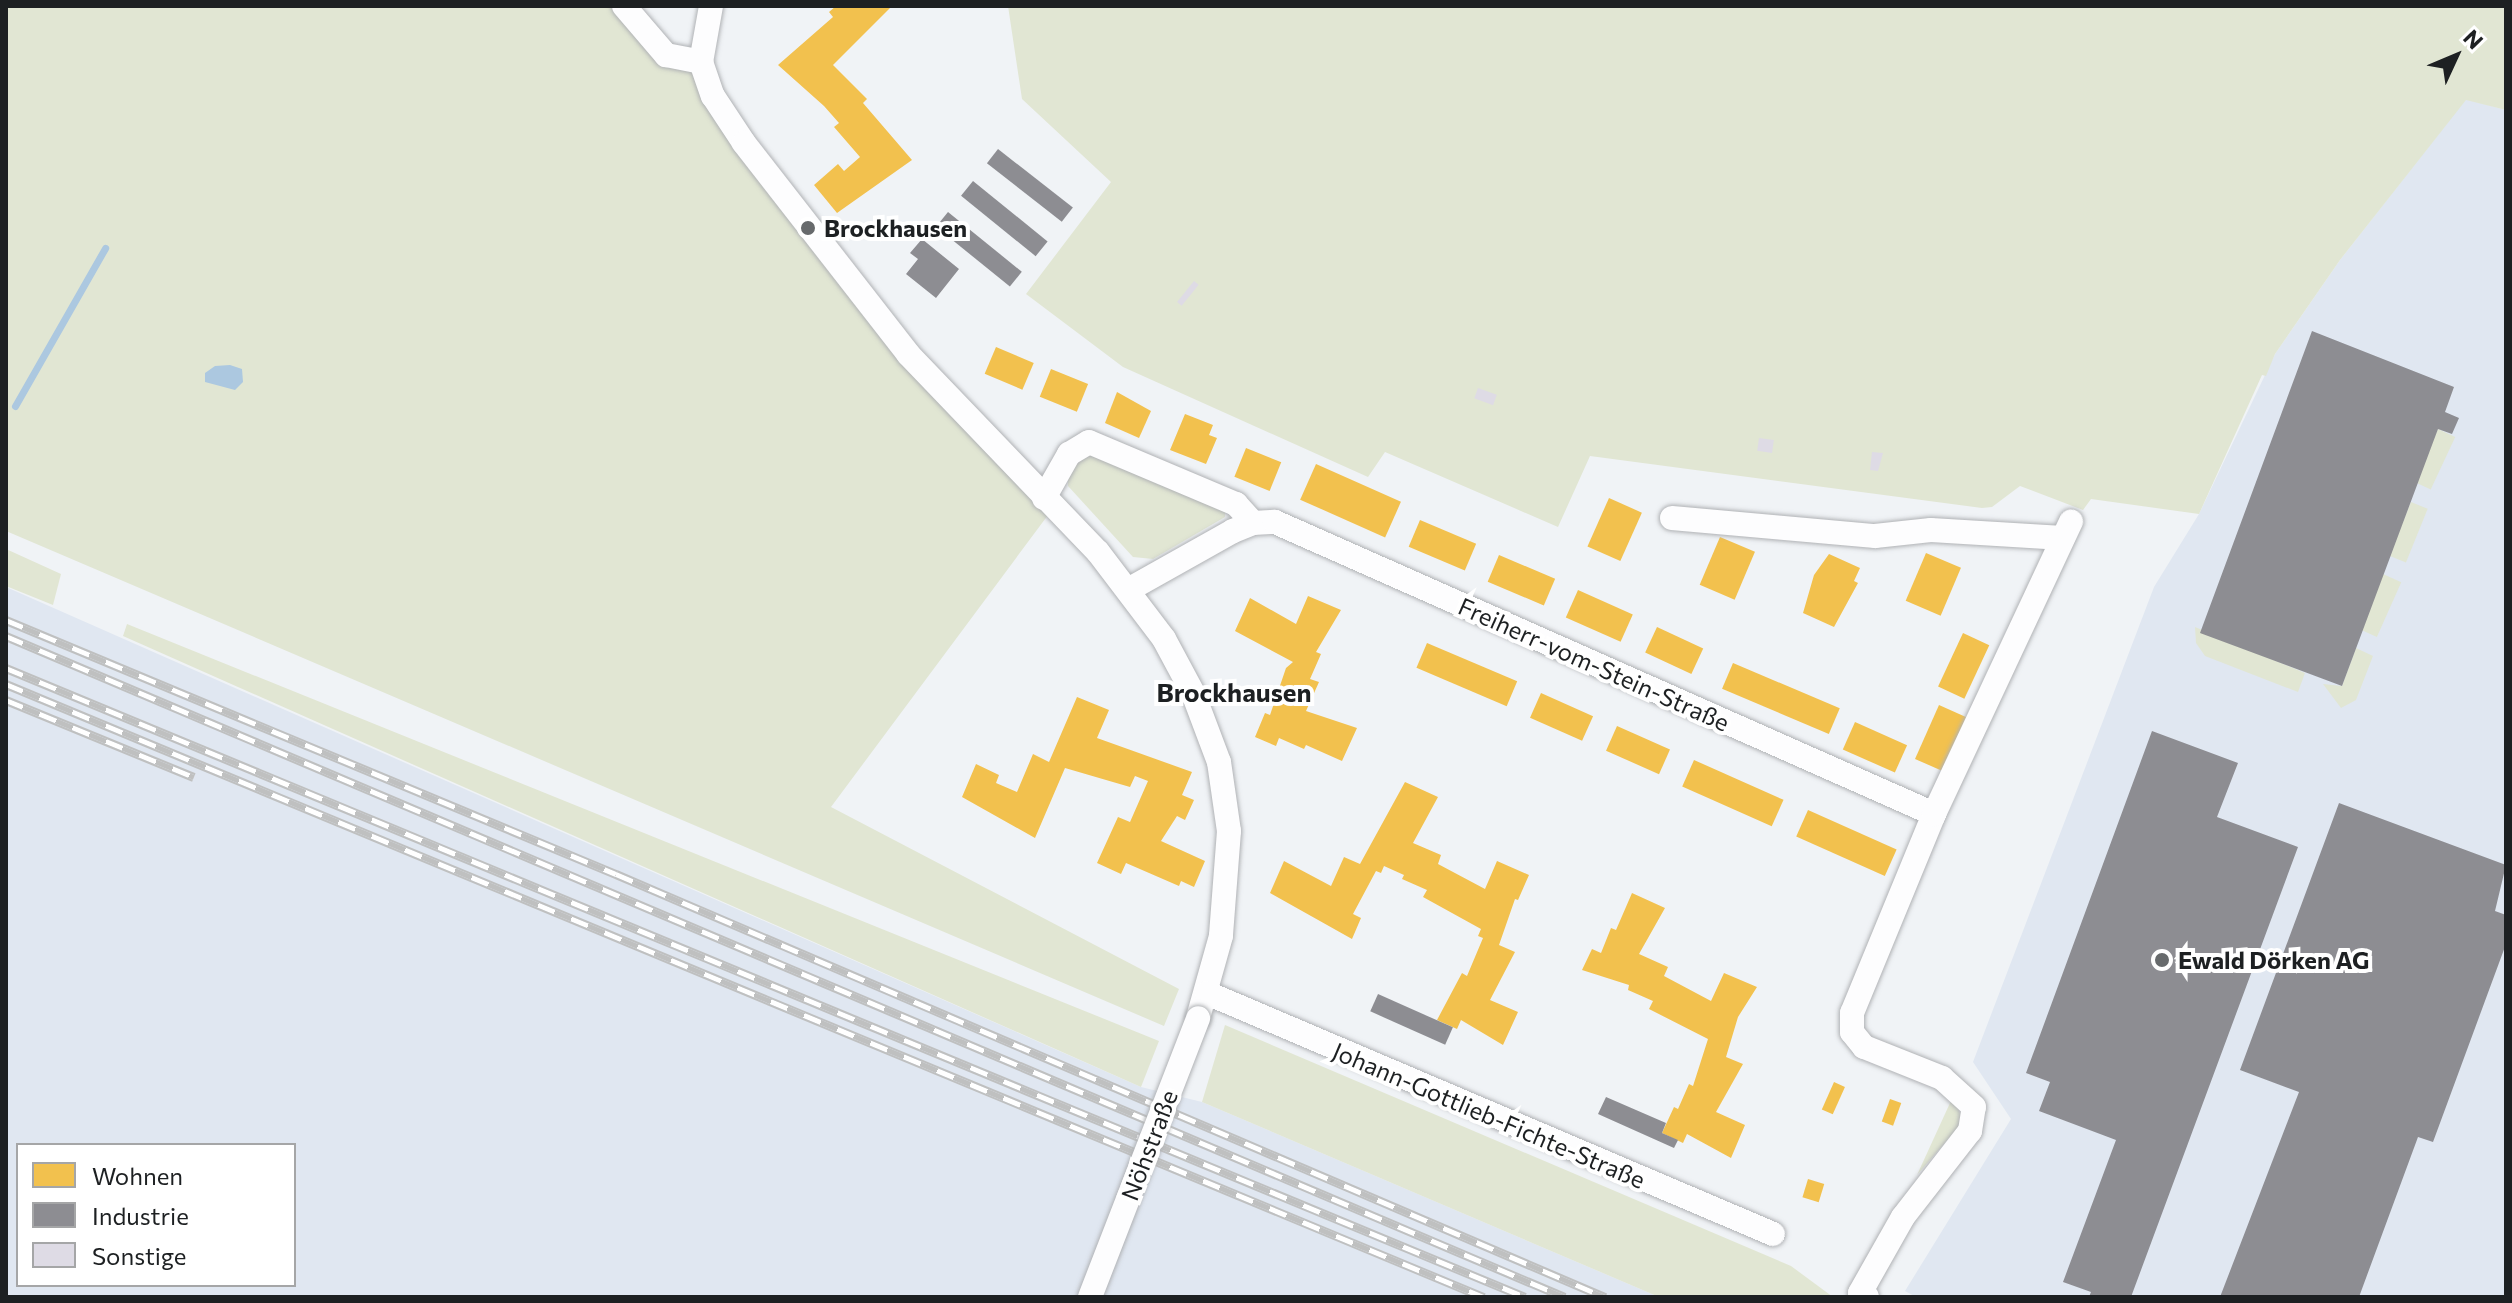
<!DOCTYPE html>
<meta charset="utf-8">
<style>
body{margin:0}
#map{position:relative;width:2512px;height:1303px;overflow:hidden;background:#f0f3f6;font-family:Commissioner,sans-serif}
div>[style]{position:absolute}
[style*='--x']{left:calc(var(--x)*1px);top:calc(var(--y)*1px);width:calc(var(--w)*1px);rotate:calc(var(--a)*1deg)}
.built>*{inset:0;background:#e0e7f1}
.green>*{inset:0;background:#e1e6d3;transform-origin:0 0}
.water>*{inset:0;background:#acc8e0}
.homes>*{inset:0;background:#f2c14e;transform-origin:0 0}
.industry>*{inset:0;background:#8d8d92;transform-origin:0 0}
.stream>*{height:7px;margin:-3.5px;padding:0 3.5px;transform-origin:3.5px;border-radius:3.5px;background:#acc8e0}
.building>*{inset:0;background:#dedbe5;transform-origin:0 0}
.roads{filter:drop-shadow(0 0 2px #b0b2b5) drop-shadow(0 0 2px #b0b2b5)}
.minor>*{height:24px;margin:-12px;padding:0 12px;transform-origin:12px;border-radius:12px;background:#fdfdfe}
.rail>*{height:9px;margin-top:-4.5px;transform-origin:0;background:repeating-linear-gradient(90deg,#fff 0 18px,#bfc0c0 0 36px);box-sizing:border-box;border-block:2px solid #bfc0c0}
.bridges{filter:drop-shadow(0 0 2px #b0b2b5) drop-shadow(0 0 2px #b0b2b5)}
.minor-bridge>*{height:24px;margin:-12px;padding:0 12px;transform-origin:12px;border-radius:12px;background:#fdfdfe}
.dots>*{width:22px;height:22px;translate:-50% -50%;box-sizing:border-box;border:4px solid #fff;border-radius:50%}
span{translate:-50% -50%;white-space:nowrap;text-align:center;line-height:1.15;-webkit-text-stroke:8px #fff;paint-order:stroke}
.poi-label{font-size:24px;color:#1d2022;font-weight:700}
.left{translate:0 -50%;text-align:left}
.street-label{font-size:24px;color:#1d2022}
.neighbourhood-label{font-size:26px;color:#1d2022;font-weight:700}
.frame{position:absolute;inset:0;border:8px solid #1d2022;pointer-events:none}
.legend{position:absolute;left:16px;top:1143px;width:280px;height:144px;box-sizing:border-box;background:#fff;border:2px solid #a5a6a7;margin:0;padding:10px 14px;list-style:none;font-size:24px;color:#1d2022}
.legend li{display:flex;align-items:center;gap:16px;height:40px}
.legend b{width:40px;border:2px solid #a5a6a7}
.north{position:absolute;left:2416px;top:16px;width:80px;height:80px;-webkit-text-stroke:6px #fff;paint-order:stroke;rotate:46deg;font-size:22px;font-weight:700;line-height:32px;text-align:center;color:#1d2022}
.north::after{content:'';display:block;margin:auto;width:28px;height:36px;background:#1d2022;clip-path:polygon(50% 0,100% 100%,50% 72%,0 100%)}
</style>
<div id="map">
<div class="built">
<i style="clip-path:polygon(2466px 99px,2506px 110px,2506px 1297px,1916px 1297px,1905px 1291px,2011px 1119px,1973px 1062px,2154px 587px,2199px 514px,2275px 354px,2340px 260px)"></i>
<i style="clip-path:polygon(evenodd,6px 587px,1141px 1087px,1202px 1102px,1659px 1297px,6px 1297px,6px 587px,18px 1145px,294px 1145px,294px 1285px,18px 1285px,18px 1145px)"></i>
</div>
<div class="green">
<i style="clip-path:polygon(6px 6px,624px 6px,684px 61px,744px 143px,1054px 507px,831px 807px,1179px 989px,1164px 1026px,6px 531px)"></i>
<i style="clip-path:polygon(1008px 6px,2506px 6px,2506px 110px,2466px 100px,2340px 260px,2275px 354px,2266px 376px,2262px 375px,2199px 514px,2091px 499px,2083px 510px,2020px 486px,1992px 507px,1982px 508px,1590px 456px,1558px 527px,1385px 452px,1368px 477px,1123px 367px,1026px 294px,1111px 182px,1022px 99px)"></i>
<i style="left:2438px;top:429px;width:19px;height:58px;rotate:25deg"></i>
<i style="clip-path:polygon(1090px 451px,1225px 511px,1225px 517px,1153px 559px,1133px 557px,1068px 486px,1068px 470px)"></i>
<i style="left:2411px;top:502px;width:18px;height:58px;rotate:22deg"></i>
<i style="clip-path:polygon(6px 549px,61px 574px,53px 605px,6px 586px)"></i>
<i style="left:2383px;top:574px;width:20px;height:60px;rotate:24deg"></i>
<i style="clip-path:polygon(127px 624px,1159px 1041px,1141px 1087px,123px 636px)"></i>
<i style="clip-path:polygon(2195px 627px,2305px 673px,2298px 692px,2205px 656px,2196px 643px)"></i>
<i style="clip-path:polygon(2356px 648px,2373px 656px,2356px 700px,2341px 708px,2323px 684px,2342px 686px)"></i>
<i style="clip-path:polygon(1225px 1025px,1791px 1266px,1833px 1297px,1659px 1297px,1202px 1102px)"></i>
<i style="clip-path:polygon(1956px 1099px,1962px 1123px,1917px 1175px,1950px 1103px)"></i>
</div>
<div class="water">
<i style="clip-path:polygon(230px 365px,242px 369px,243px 382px,235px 390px,205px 382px,205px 373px,215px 366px)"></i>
</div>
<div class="homes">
<i style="clip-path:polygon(836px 6px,892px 6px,833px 65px,867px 99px,863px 103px,912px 160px,837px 213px,814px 185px,838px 164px,844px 171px,860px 157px,834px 127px,839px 123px,824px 106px,778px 65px,833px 17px,829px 12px)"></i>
<i style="left:996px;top:347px;width:41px;height:29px;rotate:23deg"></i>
<i style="left:1051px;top:369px;width:40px;height:30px;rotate:22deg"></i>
<i style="clip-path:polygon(1117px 392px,1151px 411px,1139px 438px,1105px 423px)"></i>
<i style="clip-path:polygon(1185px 414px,1213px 425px,1209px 435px,1217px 438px,1206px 464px,1170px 450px)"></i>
<i style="left:1246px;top:448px;width:38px;height:31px;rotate:22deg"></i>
<i style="left:1316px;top:464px;width:93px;height:39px;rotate:24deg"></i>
<i style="left:1609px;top:498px;width:36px;height:53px;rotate:24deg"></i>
<i style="left:1420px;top:520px;width:61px;height:29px;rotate:23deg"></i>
<i style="left:1720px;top:537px;width:38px;height:52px;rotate:23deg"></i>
<i style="left:1926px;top:553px;width:38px;height:52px;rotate:23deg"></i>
<i style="clip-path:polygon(1829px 554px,1860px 568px,1854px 581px,1858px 583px,1834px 627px,1803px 613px,1814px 575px)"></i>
<i style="left:1499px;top:555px;width:61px;height:29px;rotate:23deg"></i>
<i style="left:1578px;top:590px;width:60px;height:30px;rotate:24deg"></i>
<i style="clip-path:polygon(1308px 596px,1341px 610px,1316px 652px,1321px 654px,1310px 679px,1319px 682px,1306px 711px,1357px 728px,1342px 761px,1306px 745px,1304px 749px,1279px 738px,1276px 746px,1255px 737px,1265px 713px,1270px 715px,1286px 668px,1293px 662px,1235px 631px,1250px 598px,1296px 624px)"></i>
<i style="left:1657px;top:627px;width:51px;height:28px;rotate:25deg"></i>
<i style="left:1963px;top:633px;width:29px;height:59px;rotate:25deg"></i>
<i style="left:1427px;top:643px;width:98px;height:27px;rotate:23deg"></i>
<i style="left:1733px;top:663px;width:116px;height:28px;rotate:23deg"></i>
<i style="left:1541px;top:693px;width:57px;height:27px;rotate:24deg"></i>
<i style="clip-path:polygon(1077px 697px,1109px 710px,1097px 738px,1192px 772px,1182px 795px,1194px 800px,1185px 820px,1177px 816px,1161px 841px,1205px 861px,1194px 887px,1181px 881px,1179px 886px,1126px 863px,1121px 874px,1097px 863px,1118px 817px,1130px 822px,1148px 781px,1135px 776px,1130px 787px,1065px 768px,1035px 838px,962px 797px,976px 764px,999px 775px,996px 783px,1017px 792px,1033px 754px,1049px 762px)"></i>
<i style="left:1939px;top:705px;width:30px;height:59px;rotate:24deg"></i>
<i style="left:1855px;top:722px;width:57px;height:30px;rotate:24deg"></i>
<i style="left:1617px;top:726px;width:58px;height:27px;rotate:24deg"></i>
<i style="left:1694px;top:760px;width:98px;height:29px;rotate:24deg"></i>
<i style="clip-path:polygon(1405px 782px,1438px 797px,1413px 843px,1441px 855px,1438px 864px,1485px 889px,1497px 861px,1529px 875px,1518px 900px,1515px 899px,1499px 945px,1515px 952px,1490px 1000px,1518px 1012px,1503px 1045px,1461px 1020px,1457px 1029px,1437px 1020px,1462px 973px,1467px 976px,1483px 938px,1478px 936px,1481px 929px,1423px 897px,1427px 890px,1402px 879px,1404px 875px,1384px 866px,1381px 873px,1376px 871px,1353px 914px,1361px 918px,1352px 939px,1270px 893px,1284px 861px,1331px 886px,1344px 857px,1360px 864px)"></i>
<i style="left:1808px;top:810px;width:97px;height:29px;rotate:24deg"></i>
<i style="clip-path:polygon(1632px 893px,1665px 908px,1639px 954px,1668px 967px,1664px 976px,1711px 1001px,1724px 973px,1757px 987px,1738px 1017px,1726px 1057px,1743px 1064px,1716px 1112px,1745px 1125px,1731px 1158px,1687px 1134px,1683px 1143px,1662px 1133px,1674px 1107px,1678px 1109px,1689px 1084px,1693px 1086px,1708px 1039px,1649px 1009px,1653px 1001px,1628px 990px,1629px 985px,1582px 970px,1592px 949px,1601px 953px,1611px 928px,1616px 930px)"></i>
<i style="left:1834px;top:1082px;width:12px;height:30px;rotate:24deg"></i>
<i style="left:1890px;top:1099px;width:12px;height:24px;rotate:20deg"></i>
<i style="left:1808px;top:1179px;width:17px;height:19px;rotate:17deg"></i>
</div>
<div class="industry">
<i style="left:998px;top:149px;width:95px;height:18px;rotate:38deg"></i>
<i style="left:973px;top:181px;width:96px;height:19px;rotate:39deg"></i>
<i style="left:948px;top:212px;width:95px;height:19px;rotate:39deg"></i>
<i style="clip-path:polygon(922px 239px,959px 269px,936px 298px,906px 274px,918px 259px,910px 253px)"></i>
<i style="clip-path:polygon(2312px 331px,2454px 387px,2445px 412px,2459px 418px,2452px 434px,2438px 429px,2342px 686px,2200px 633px)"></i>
<i style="clip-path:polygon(2152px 731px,2238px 763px,2217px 817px,2298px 847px,2131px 1297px,2089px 1297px,2091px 1292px,2063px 1282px,2116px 1140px,2039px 1111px,2050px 1082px,2026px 1073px)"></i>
<i style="clip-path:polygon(2339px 803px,2506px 865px,2495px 911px,2506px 915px,2506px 944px,2433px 1142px,2418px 1137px,2359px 1297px,2220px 1297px,2299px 1092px,2240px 1070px)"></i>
<i style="left:1378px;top:994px;width:82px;height:19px;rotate:24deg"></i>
<i style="clip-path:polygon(1606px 1097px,1666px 1123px,1662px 1133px,1678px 1140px,1674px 1148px,1598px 1114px)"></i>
</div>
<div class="stream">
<i style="--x:15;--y:406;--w:182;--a:-60.3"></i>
</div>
<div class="building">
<i style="left:1194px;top:281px;width:6px;height:27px;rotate:39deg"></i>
<i style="left:1478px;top:388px;width:20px;height:11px;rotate:20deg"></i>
<i style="left:1759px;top:438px;width:15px;height:13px;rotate:8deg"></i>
<i style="clip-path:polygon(1872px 452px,1883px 453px,1878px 471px,1870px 470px)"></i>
</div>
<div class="roads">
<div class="minor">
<i style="--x:624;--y:6;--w:65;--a:49.4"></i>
<i style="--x:666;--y:55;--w:36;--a:11"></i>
<i style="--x:711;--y:6;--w:57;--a:100.1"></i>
<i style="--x:701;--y:62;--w:36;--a:71"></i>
<i style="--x:713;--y:96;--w:56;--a:56.6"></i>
<i style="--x:744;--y:143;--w:267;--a:52.1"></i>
<i style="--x:908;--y:354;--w:274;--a:46.2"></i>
<i style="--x:1098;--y:552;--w:109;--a:52.8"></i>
<i style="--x:1164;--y:639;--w:61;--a:61.8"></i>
<i style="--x:1193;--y:693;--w:74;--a:69.4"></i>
<i style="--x:1219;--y:762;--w:70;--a:81.8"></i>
<i style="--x:1229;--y:831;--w:105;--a:94.4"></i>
<i style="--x:1221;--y:936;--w:85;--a:105.7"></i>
<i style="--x:1044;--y:498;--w:51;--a:-60.4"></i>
<i style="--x:1069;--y:454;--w:23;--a:-31"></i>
<i style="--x:1089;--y:442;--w:160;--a:22.9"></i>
<i style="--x:1236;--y:504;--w:25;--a:48"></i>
<i style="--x:1672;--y:518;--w:204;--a:5.1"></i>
<i style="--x:1875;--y:536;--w:56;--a:-6.1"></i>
<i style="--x:1931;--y:530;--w:132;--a:3.5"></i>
<i style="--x:1128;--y:590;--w:120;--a:-29.3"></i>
<i style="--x:1233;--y:531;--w:22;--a:-22"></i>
<i style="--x:1253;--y:523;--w:22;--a:-3"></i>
<i style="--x:1275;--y:522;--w:721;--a:23.9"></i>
<i style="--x:1207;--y:993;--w:615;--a:23.06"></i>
<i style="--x:1867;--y:1297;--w:8;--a:-150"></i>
<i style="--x:1860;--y:1293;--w:87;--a:-60.5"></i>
<i style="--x:1903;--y:1217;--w:109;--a:-52.1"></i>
<i style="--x:1970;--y:1131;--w:24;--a:-81"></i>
<i style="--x:1974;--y:1107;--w:43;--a:-137.8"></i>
<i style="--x:1942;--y:1078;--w:84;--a:-158.3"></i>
<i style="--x:1864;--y:1047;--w:19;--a:-129"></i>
<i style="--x:1852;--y:1032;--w:19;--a:-90"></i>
<i style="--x:1852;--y:1013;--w:215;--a:-67.6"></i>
<i style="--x:1934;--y:814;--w:323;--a:-64.9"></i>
</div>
</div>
<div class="rail">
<i style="--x:6;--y:620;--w:661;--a:22.61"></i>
<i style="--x:616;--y:874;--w:1076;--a:23.16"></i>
<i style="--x:6;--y:636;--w:1693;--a:22.98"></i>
<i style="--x:6;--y:668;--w:1644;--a:22.49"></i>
<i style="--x:6;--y:684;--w:1600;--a:22.53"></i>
<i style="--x:6;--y:700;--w:203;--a:22.3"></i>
</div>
<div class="bridges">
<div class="minor-bridge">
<i style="--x:1090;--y:1297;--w:299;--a:-68.8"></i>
</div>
</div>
<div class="dots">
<i style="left:808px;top:228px;background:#676a6c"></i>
<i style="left:2162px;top:960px;background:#676a6c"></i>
</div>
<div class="poi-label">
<span class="left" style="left:824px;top:228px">Brockhausen</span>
<span class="left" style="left:2178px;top:960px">Ewald Dörken AG</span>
</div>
<div class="street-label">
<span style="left:1594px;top:664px;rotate:24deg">Freiherr-vom-Stein-Straße</span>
<span style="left:1489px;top:1115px;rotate:23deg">Johann-Gottlieb-Fichte-Straße</span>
<span style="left:1149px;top:1145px;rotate:-69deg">Nöhstraße</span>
</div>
<div class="neighbourhood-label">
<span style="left:1234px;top:692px">Brockhausen</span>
</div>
<div class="frame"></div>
<ul class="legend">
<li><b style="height:22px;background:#f2c14e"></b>Wohnen</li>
<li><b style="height:22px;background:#8d8d92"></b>Industrie</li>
<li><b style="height:22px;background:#dedbe5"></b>Sonstige</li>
</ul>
<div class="north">N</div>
</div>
